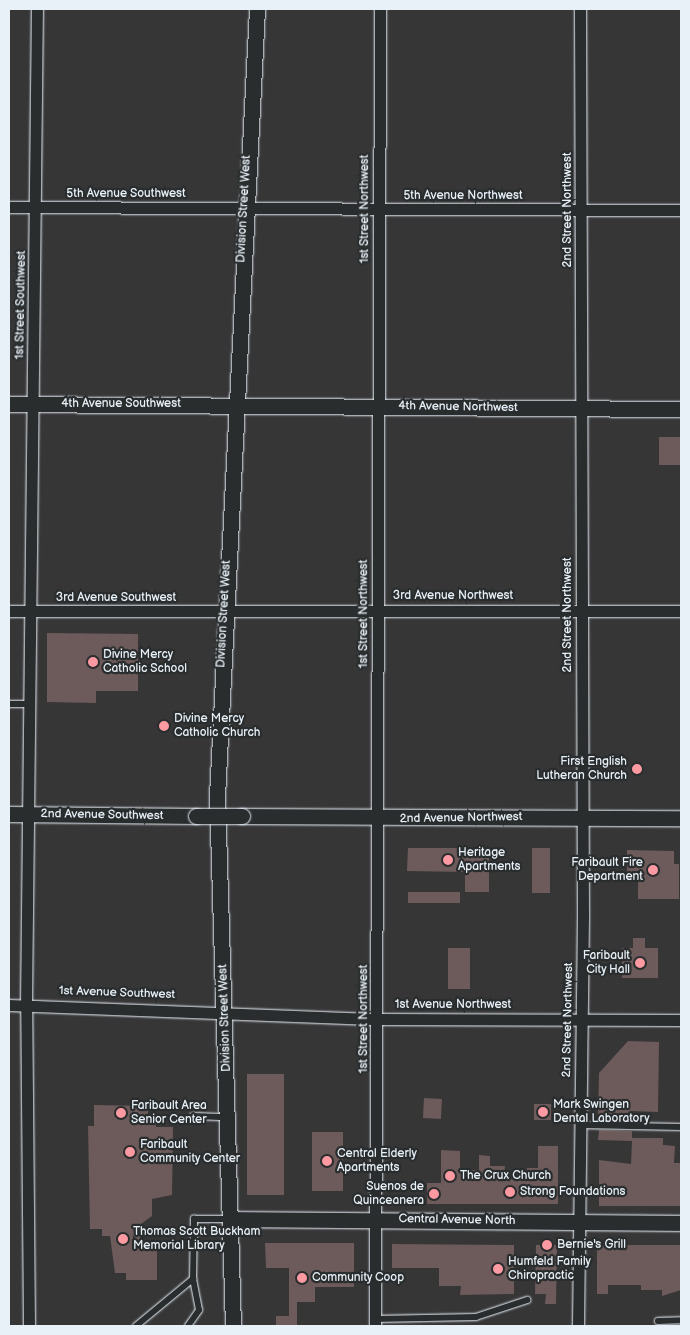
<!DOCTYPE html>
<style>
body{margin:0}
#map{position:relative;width:690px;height:1335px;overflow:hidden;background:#373637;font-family:"Balsamiq Sans",sans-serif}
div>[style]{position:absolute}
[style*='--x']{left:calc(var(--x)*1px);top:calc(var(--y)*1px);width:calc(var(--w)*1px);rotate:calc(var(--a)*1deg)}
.building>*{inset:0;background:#6d5a5a;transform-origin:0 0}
.roads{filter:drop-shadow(0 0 1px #e8f1f8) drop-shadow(0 0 1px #e8f1f8)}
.lane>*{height:5.5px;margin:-2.75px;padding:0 2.75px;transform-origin:2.75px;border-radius:2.75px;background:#2a2d2e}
.street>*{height:11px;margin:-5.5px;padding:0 5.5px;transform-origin:5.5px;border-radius:5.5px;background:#2a2d2e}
.secondary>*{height:15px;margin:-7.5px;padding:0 7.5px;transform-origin:7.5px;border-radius:7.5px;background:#2a2d2e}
.bridges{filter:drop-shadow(0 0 1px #e8f1f8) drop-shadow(0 0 1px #e8f1f8)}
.secondary-bridge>*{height:15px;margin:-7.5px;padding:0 7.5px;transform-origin:7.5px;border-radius:7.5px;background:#2a2d2e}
.dots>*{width:14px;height:14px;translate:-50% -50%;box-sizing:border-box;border:2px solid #2a2d2e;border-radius:50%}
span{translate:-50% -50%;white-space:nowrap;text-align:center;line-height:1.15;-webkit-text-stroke:4.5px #2a2d2e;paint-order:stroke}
.street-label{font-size:12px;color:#e8f1f8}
.poi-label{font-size:12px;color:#e8f1f8}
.left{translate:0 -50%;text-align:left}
.right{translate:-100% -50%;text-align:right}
.frame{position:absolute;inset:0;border:10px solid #e8f1f8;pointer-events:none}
</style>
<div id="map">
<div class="building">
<i style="left:659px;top:437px;width:22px;height:28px"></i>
<i style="clip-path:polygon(47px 633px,138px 634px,138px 691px,96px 691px,96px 703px,47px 702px)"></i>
<i style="clip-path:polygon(408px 848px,489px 848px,489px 892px,465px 892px,465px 872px,407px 871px)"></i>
<i style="left:532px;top:848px;width:18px;height:45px"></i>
<i style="clip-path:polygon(627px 850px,674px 851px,674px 864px,679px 864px,679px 899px,638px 899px,638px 876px,627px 876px)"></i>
<i style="left:408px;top:892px;width:52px;height:11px"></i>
<i style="clip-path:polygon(633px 938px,645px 938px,645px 948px,658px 948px,658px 978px,622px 978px,622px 948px,633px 948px)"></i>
<i style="left:448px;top:948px;width:22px;height:41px"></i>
<i style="clip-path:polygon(628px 1041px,659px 1042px,658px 1112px,631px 1111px,630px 1121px,598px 1121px,599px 1073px)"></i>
<i style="left:247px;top:1074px;width:37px;height:121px"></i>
<i style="left:424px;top:1098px;width:18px;height:20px;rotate:3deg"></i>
<i style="left:534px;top:1104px;width:17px;height:16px"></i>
<i style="clip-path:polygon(94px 1105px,148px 1106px,148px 1121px,156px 1121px,156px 1127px,173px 1127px,172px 1195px,152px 1199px,152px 1216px,141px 1224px,140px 1241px,157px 1241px,157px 1280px,126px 1280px,126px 1273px,115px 1273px,110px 1236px,102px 1236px,102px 1229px,90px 1229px,88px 1126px,94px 1126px)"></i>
<i style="clip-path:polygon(599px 1130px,632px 1131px,632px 1138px,663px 1138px,663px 1145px,675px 1146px,674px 1163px,681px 1163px,681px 1206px,599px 1206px,599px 1160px,631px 1164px,632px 1141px,598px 1140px)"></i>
<i style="left:312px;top:1132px;width:31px;height:59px"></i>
<i style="clip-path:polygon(538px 1146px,558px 1146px,558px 1204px,427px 1204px,427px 1183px,441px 1183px,441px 1150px,460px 1151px,460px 1170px,479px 1170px,479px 1155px,490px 1156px,490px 1166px,505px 1166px,504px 1179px,527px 1179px,527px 1168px,538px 1168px)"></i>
<i style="clip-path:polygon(265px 1243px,354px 1243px,354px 1287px,315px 1287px,315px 1302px,297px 1302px,297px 1326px,276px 1326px,276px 1316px,289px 1316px,289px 1268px,266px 1268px)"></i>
<i style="clip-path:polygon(392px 1244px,514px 1245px,514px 1294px,460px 1295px,461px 1286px,439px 1286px,439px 1268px,392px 1268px)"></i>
<i style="clip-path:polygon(536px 1245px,557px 1245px,556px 1304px,545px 1304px,546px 1294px,535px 1294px)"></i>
<i style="clip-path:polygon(597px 1245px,681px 1245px,681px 1290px,662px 1296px,662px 1290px,641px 1290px,641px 1285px,608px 1285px,608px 1294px,597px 1294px)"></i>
</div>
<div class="roads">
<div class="lane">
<i style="--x:9;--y:704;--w:20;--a:0"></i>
<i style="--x:193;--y:1116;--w:33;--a:2"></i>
<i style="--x:580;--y:1125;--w:101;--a:1.1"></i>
<i style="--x:375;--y:1319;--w:101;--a:-1.1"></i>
<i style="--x:476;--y:1317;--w:54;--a:-18.4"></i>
<i style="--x:658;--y:1321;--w:23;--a:-2"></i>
<i style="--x:136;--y:1326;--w:74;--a:-39.5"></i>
<i style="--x:193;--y:1279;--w:60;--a:-89"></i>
<i style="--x:194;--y:1219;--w:36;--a:0"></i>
<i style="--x:188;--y:1326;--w:19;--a:-55"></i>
<i style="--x:199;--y:1310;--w:32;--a:-101"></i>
</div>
<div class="street">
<i style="--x:9;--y:207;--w:672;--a:0.26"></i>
<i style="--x:9;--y:611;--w:672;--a:0"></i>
<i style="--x:9;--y:1005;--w:370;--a:2.2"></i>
<i style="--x:379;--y:1019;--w:302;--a:0.2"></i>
<i style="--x:29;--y:1326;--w:322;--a:-90.5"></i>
<i style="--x:26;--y:1004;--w:995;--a:-89.37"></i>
<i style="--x:375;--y:1326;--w:1317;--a:-89.78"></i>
<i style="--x:578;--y:1326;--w:413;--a:-89.3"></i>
<i style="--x:583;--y:913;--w:904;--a:-90.19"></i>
</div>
<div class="secondary">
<i style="--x:9;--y:404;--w:672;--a:0.43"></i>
<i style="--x:9;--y:814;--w:187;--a:0.6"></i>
<i style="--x:242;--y:816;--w:439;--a:0.3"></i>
<i style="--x:233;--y:1219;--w:448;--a:0.5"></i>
<i style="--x:233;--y:1326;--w:530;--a:-91.73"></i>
<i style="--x:217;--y:796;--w:788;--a:-87.09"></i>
</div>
</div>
<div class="bridges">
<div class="secondary-bridge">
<i style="--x:196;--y:816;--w:46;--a:0"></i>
</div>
</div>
<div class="dots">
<i style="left:93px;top:662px;background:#ff9aa2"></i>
<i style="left:164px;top:726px;background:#ff9aa2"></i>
<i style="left:637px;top:769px;background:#ff9aa2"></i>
<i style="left:448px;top:860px;background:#ff9aa2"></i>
<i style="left:653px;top:870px;background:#ff9aa2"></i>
<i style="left:640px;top:963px;background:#ff9aa2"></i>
<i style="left:543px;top:1112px;background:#ff9aa2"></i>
<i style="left:121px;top:1113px;background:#ff9aa2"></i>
<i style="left:130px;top:1152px;background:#ff9aa2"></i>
<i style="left:327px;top:1161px;background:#ff9aa2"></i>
<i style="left:450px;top:1176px;background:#ff9aa2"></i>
<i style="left:510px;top:1192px;background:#ff9aa2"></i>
<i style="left:434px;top:1194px;background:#ff9aa2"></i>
<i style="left:123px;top:1239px;background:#ff9aa2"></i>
<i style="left:547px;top:1245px;background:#ff9aa2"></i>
<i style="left:498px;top:1269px;background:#ff9aa2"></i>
<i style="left:302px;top:1278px;background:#ff9aa2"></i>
</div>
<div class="street-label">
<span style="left:126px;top:194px">5th Avenue Southwest</span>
<span style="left:463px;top:196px">5th Avenue Northwest</span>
<span style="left:244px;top:209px;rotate:-87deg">Division Street West</span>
<span style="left:365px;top:209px;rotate:-90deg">1st Street Northwest</span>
<span style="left:568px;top:210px;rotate:-90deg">2nd Street Northwest</span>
<span style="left:21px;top:305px;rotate:-89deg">1st Street Southwest</span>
<span style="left:121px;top:404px">4th Avenue Southwest</span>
<span style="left:458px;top:407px;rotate:1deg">4th Avenue Northwest</span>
<span style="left:453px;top:596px">3rd Avenue Northwest</span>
<span style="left:116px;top:598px">3rd Avenue Southwest</span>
<span style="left:224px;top:614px;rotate:-87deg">Division Street West</span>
<span style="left:364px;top:614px;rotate:-90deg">1st Street Northwest</span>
<span style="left:568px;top:615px;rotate:-90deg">2nd Street Northwest</span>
<span style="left:102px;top:815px;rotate:1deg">2nd Avenue Southwest</span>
<span style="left:461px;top:818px;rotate:-1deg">2nd Avenue Northwest</span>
<span style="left:117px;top:993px;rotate:2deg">1st Avenue Southwest</span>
<span style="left:453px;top:1005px">1st Avenue Northwest</span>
<span style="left:225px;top:1018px;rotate:-92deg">Division Street West</span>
<span style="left:364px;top:1019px;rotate:-90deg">1st Street Northwest</span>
<span style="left:568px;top:1020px;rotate:-89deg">2nd Street Northwest</span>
<span style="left:457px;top:1220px;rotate:1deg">Central Avenue North</span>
</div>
<div class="poi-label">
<span class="left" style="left:103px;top:662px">Divine Mercy<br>Catholic School</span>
<span class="left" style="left:174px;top:726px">Divine Mercy<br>Catholic Church</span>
<span class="right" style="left:627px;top:769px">First English<br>Lutheran Church</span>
<span class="left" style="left:458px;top:860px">Heritage<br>Apartments</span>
<span class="right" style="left:643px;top:870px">Faribault Fire<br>Department</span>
<span class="right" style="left:630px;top:963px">Faribault<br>City Hall</span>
<span class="left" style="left:553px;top:1112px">Mark Swingen<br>Dental Laboratory</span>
<span class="left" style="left:131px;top:1113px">Faribault Area<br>Senior Center</span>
<span class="left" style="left:140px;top:1152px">Faribault<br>Community Center</span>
<span class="left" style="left:337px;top:1161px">Central Elderly<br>Apartments</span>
<span class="left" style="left:460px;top:1176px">The Crux Church</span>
<span class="right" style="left:424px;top:1194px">Suenos de<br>Quinceanera</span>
<span class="left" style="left:520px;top:1192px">Strong Foundations</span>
<span class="left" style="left:133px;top:1239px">Thomas Scott Buckham<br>Memorial Library</span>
<span class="left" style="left:557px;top:1245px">Bernie's Grill</span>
<span class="left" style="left:508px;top:1269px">Humfeld Family<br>Chiropractic</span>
<span class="left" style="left:312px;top:1278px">Community Coop</span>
</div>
<div class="frame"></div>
</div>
